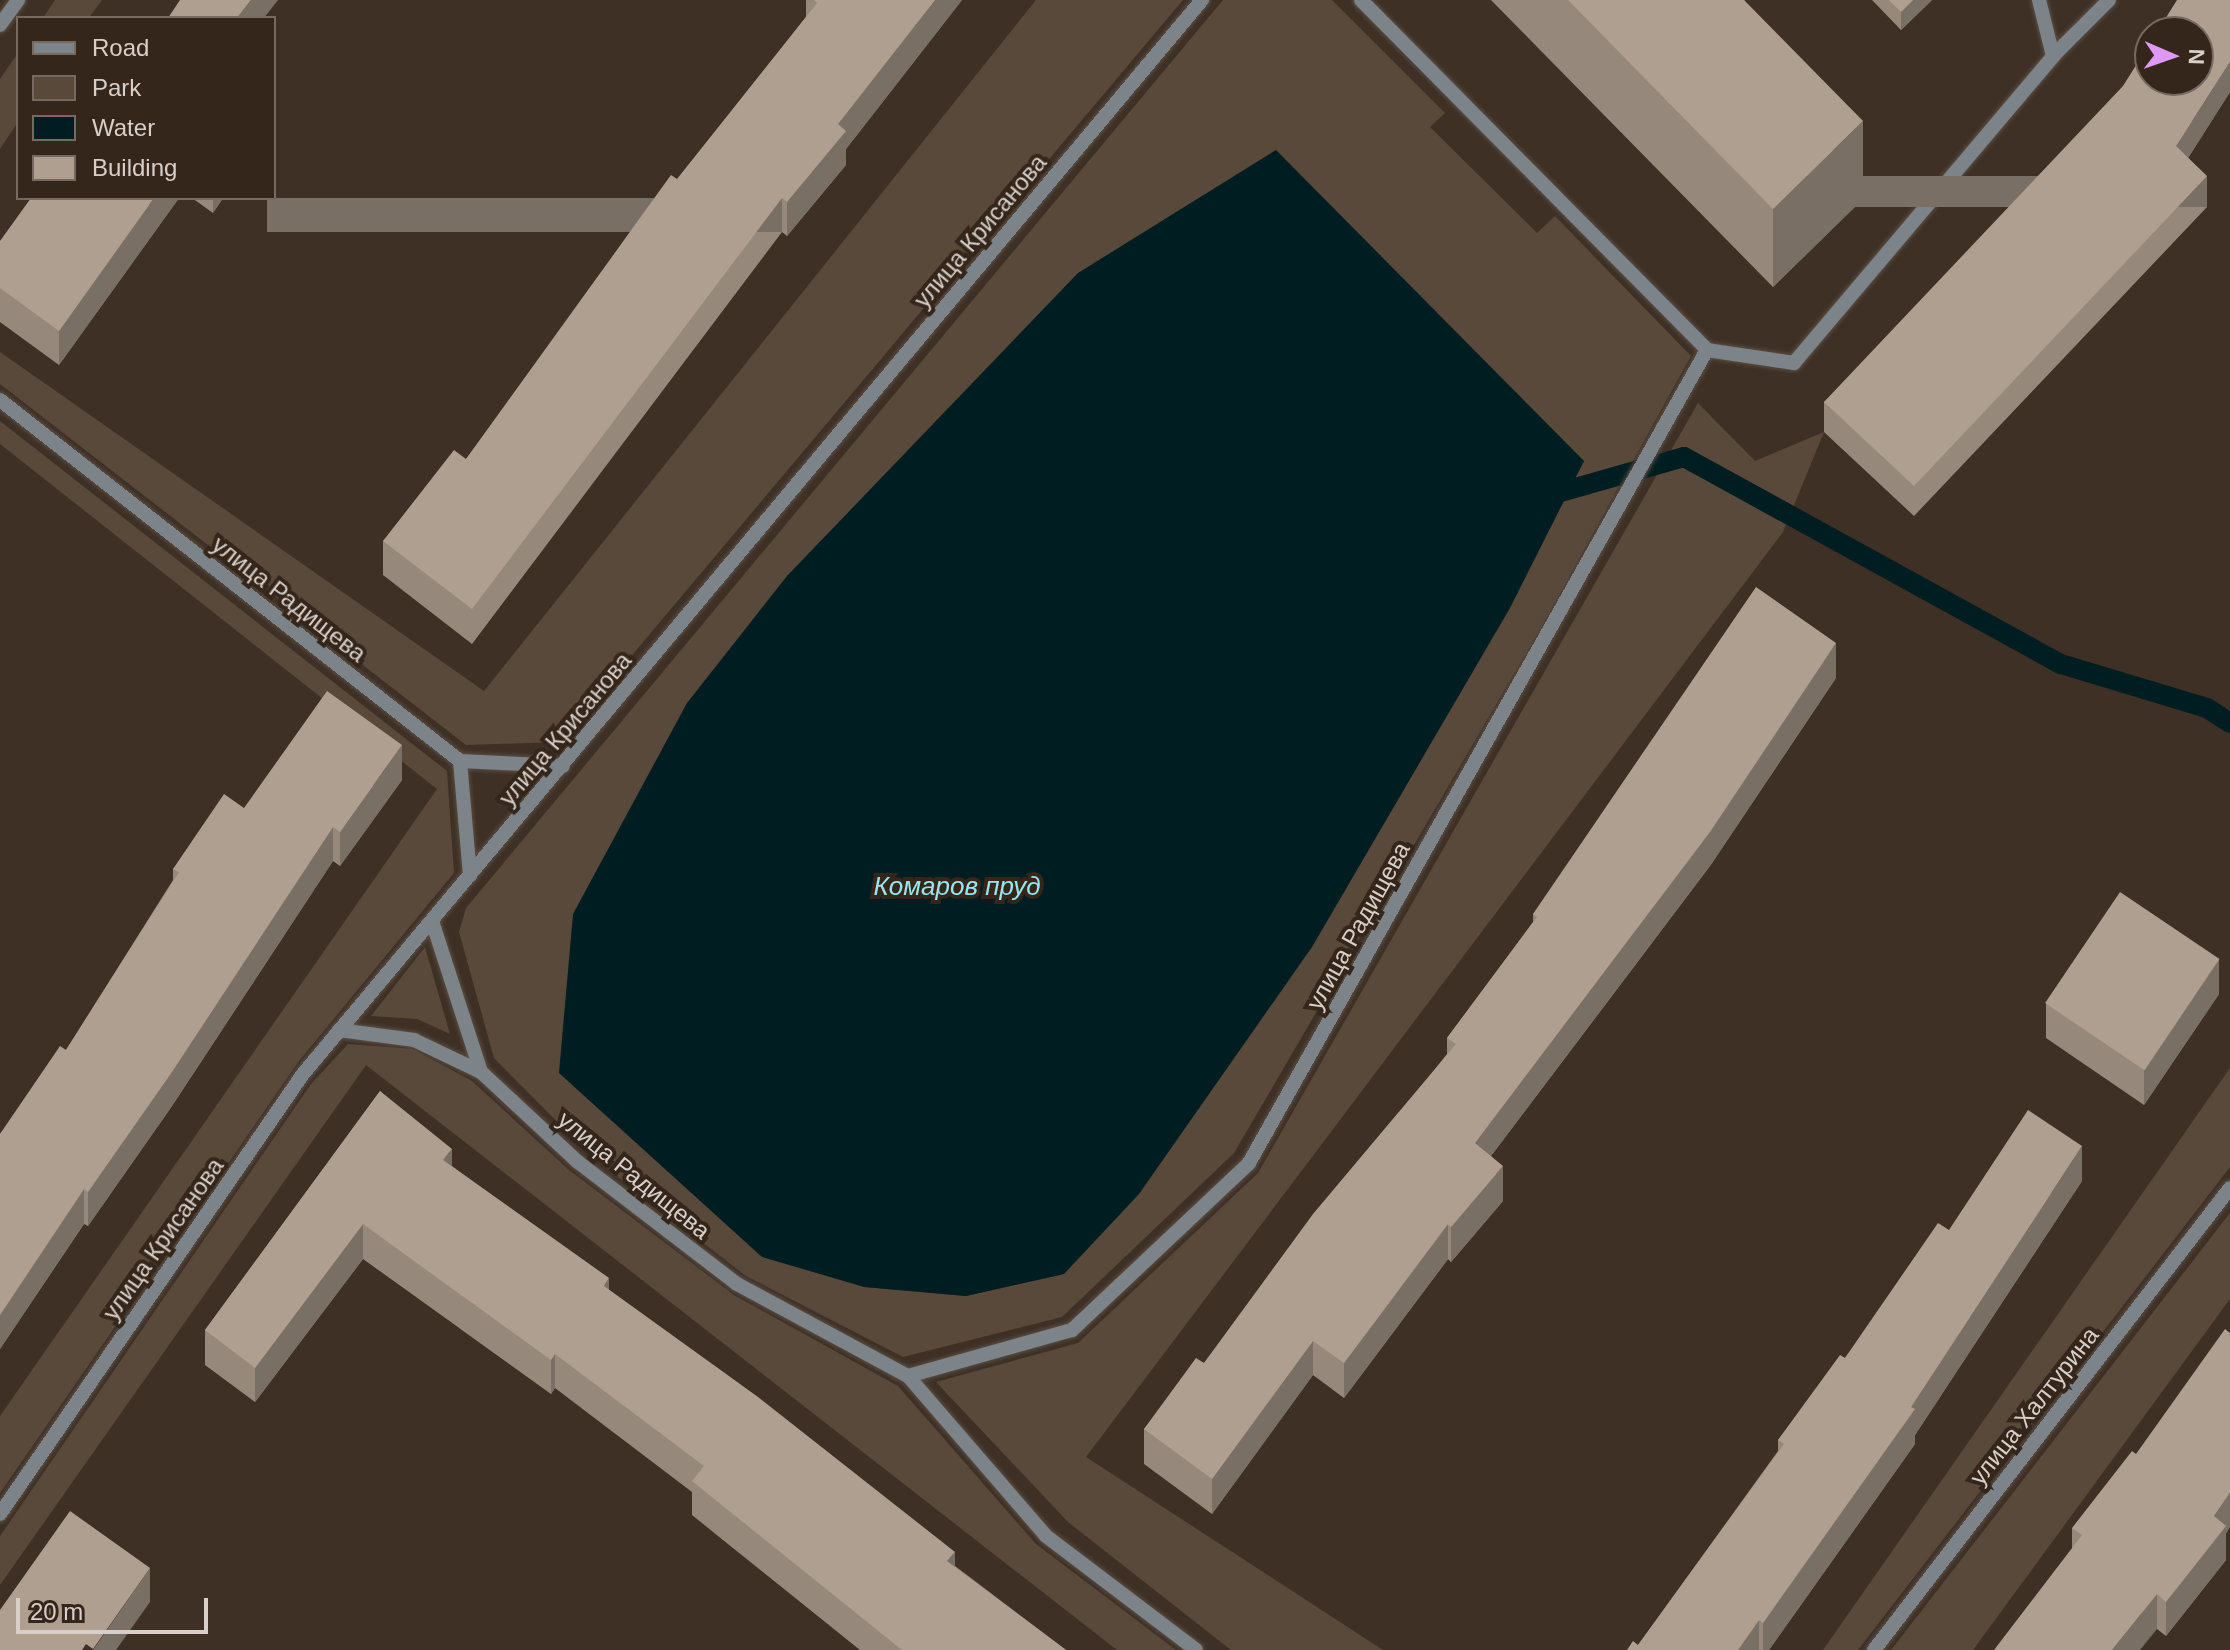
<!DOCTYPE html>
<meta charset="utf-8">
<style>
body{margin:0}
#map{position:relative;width:2230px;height:1650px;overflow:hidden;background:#3e3025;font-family:Arial,sans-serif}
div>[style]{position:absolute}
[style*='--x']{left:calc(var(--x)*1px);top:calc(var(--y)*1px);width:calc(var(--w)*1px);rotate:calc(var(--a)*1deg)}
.green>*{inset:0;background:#59493b}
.water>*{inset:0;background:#001e21}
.stream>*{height:20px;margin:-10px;padding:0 10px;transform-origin:10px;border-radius:10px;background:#001e21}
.roads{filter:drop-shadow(0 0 2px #5a4d42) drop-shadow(0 0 2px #5a4d42)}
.minor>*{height:14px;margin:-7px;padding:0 7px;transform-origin:7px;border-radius:7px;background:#7c8489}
.wall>*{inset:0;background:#96897c}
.shaded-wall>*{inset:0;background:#7a6f65;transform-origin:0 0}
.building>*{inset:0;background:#ae9f90;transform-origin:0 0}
span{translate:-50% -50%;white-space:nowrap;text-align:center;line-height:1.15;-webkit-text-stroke:8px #34261b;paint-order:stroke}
.street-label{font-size:24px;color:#d8cfc8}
.water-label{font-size:26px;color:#99e5ed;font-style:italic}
.legend{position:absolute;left:16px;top:16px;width:260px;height:184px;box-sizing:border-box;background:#34261b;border:2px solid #766a60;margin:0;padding:10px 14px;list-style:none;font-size:24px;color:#d8cfc8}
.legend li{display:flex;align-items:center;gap:16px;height:40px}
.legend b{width:40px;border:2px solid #766a60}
.north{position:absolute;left:2134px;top:16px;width:80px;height:80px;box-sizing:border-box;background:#34261b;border:2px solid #766a60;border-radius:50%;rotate:92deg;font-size:22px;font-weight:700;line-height:32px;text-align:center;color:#d8cfc8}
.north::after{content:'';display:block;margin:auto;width:28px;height:36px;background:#dd99f3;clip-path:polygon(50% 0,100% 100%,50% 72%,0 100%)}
.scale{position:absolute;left:16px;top:1598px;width:192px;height:36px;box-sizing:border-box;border:4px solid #d8cfc8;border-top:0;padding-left:10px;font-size:24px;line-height:28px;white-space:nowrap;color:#d8cfc8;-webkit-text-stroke:6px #34261b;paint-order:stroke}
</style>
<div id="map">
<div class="green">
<i style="clip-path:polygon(55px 0,102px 0,89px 18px,43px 18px)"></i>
<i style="clip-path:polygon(1036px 0,1183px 0,559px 742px,466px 745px,0 384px,0 352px,484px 691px)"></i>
<i style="clip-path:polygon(evenodd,1223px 0,1332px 0,1445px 113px,1430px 127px,1537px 233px,1555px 216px,1691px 356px,1539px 631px,1234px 1153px,1062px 1317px,903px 1357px,746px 1276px,592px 1157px,494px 1058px,459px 932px,466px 908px,1223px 0,1064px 1274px,966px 1296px,864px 1287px,1064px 1274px)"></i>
<i style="clip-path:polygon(18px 53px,18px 122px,0 149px,0 79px)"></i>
<i style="clip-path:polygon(1698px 403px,1755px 461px,1824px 432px,1783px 532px,1086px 1457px,1383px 1650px,1231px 1650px,1068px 1522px,936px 1382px,1078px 1343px,1258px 1173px)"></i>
<i style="clip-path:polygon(0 421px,447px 771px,454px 873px,299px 1061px,0 1493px,0 1416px,437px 789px,0 444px)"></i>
<i style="clip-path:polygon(425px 947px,450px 1034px,417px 1019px,371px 1016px)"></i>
<i style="clip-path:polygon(348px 1044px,413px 1049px,472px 1081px,569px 1170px,734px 1295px,898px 1386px,1036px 1544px,1176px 1650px,1117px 1650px,366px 1065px,0 1585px,0 1536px,311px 1084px)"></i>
<i style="clip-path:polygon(2230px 1068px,2230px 1167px,1858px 1650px,1823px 1650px)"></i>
<i style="clip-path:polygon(2230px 1213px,2230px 1299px,1973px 1650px,1891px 1650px)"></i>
</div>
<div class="water">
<i style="clip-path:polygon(1276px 150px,1584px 461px,1510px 608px,1312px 947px,1139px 1194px,1064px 1274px,966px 1296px,864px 1287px,762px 1257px,559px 1073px,573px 914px,687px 703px,787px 576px,1078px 273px)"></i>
</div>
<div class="stream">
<i style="--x:1547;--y:496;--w:142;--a:-15.9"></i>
<i style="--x:1684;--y:457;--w:430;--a:28.8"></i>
<i style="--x:2061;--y:664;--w:152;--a:16.8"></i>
<i style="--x:2207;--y:708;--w:27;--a:33"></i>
</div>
<div class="roads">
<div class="minor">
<i style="--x:1361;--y:0;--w:492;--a:45.3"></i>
<i style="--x:1707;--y:350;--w:88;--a:8.5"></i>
<i style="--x:1794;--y:363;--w:402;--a:-49.8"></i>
<i style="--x:2053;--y:56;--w:58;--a:-104"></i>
<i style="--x:0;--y:25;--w:31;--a:-54"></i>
<i style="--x:2053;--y:56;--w:79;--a:-45"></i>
<i style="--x:0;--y:400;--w:585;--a:38.12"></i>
<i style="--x:460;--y:761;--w:115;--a:85"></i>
<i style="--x:460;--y:761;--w:103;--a:2.8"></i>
<i style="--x:432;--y:921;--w:159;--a:72"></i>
<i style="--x:481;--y:1072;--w:132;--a:42.9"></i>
<i style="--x:578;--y:1162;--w:200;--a:37.5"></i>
<i style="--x:737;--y:1284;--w:194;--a:28.3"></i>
<i style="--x:908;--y:1376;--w:211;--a:49.2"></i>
<i style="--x:1046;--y:1536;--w:188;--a:37.2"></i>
<i style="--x:339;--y:1030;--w:76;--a:7.6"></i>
<i style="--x:414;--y:1040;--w:74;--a:25.5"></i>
<i style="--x:908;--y:1376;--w:170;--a:-15.7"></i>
<i style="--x:1072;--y:1330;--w:243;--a:-43.3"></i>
<i style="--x:1249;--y:1163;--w:933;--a:-60.61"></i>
<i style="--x:0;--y:1514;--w:534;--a:-55.45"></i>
<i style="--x:303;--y:1074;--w:1401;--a:-50.07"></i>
<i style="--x:1874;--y:1650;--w:583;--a:-52.38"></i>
</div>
</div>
<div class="wall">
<i style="clip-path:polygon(806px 0,962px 0,846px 149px,846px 165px,787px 236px,782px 232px,472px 644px,383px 575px,383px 541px,466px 459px,806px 17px)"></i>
<i style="clip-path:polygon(1491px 0,1744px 0,1863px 199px,1773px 287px)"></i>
<i style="clip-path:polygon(1872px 0,1932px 0,1901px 30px)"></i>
<i style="clip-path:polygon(2230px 92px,2188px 158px,2207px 207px,1914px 516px,1824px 432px,1824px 402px)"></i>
<i style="clip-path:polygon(179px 198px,59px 365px,0 322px,0 241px)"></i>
<i style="clip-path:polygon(192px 198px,223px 198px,213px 213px)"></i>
<i style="clip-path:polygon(1836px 678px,1710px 866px,1491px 1156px,1503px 1201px,1451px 1262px,1448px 1259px,1344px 1398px,1313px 1375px,1212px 1514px,1144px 1464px,1144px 1429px,1204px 1363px,1447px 1054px,1447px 1038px,1533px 922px,1533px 914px)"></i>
<i style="clip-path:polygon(402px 780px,340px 866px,333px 861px,172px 1106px,88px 1226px,84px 1224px,0 1349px,0 1134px,66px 1050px,173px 880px,173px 869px,244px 808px)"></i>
<i style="clip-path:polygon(2219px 994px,2144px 1105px,2046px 1038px,2046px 1004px)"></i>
<i style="clip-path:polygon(380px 1091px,452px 1166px,609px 1290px,955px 1566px,1066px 1650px,860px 1650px,692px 1515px,692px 1492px,555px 1388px,551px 1394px,363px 1259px,255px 1402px,205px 1365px,205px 1330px)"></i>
<i style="clip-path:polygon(2082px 1181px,1915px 1435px,1915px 1444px,1769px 1650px,1627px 1650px,1638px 1645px,1778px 1451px,1778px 1440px,1949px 1230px)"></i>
<i style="clip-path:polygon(2072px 1528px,2226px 1534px,2226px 1560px,2166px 1636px,2157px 1629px,2072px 1548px)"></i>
</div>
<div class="shaded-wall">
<i style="clip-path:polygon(251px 0,278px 0,264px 18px,237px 18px)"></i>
<i style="clip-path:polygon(935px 0,962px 0,846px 149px,846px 165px,787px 236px,787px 202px,838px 124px)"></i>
<i style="clip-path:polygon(1913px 0,1932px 0,1901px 30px,1901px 12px)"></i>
<i style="clip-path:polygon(2230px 62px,2230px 92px,2176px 177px,2176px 146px)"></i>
<i style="clip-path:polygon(1863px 121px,1863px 199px,1773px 287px,1773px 209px)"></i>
<i style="left:2207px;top:176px;width:31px;height:427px;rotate:90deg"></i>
<i style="clip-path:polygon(154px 198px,179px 198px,59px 365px,59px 331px)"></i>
<i style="clip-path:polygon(213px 198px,223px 198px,213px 213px)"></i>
<i style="left:782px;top:198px;width:34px;height:515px;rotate:90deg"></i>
<i style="clip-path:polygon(1836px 643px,1836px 678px,1710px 866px,1475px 1177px,1475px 1143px)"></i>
<i style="clip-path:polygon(402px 745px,402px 780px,340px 866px,340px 832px)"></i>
<i style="clip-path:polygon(333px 827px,333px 861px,172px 1106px,88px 1226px,88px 1192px)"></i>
<i style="clip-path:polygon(2219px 959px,2219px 994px,2144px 1105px,2144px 1070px)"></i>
<i style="clip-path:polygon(2082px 1146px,2082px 1181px,1915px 1435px,1915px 1444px,1769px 1650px,1763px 1650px,1763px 1623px,1911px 1407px)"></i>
<i style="clip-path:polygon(452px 1149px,452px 1183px,443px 1160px)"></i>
<i style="clip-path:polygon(1503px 1166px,1503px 1201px,1451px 1262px,1451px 1227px)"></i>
<i style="clip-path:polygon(84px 1189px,84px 1224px,0 1349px,0 1315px)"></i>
<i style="clip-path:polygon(363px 1224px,363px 1259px,255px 1402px,255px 1368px)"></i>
<i style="clip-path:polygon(1448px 1224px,1448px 1259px,1344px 1398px,1344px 1363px)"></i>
<i style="clip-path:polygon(609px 1278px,609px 1313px,604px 1286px)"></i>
<i style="clip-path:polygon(1313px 1341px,1313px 1375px,1212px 1514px,1212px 1479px)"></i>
<i style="clip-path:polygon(555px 1354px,555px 1388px,551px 1394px,551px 1360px)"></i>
<i style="clip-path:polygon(2230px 1493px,2230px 1527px,2226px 1534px,2226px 1560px,2166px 1636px,2166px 1602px,2214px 1516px)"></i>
<i style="clip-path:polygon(955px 1552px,955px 1586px,947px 1561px)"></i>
<i style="clip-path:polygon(150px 1568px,150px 1602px,116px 1650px,93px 1650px)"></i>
<i style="clip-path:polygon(2157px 1594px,2157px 1629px,2140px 1650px,2112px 1650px)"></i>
<i style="clip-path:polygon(1759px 1620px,1759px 1650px,1738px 1650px)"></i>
</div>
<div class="building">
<i style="clip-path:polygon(180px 0,251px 0,237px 18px,168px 18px)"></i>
<i style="clip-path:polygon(814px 0,935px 0,838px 124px,846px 131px,787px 202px,782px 198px,472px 609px,383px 541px,454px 450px,466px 459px,671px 175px,677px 179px,817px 3px)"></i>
<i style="clip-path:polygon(1568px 0,1744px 0,1863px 121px,1773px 209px)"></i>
<i style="clip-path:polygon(1889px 0,1913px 0,1901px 12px)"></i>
<i style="clip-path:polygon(2177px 0,2230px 0,2230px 62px,2176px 146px,2207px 176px,1914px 486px,1824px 402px,2123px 86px,2150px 43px,2150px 80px,2198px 80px,2198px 32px,2157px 32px)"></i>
<i style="clip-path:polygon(31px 198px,154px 198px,59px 331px,0 288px,0 241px)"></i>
<i style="clip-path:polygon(1756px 587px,1836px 643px,1710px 832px,1475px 1143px,1503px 1166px,1451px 1227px,1448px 1224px,1344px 1363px,1313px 1341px,1212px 1479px,1144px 1429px,1196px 1358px,1204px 1363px,1313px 1214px,1456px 1044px,1447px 1038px,1537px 917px,1533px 914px)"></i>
<i style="clip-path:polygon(327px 691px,402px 745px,340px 832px,333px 827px,172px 1072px,88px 1192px,84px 1189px,0 1315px,0 1134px,60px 1046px,66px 1050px,179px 872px,173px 869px,224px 794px,244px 808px)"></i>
<i style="left:2120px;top:892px;width:120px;height:134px;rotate:34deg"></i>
<i style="clip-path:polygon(380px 1091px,452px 1149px,443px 1160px,609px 1278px,604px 1286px,758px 1397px,955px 1552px,947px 1561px,1066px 1650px,902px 1650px,692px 1481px,704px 1466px,555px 1354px,551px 1360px,363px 1224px,255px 1368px,205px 1330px)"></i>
<i style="clip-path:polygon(2028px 1110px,2082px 1146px,1911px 1407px,1915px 1409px,1763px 1623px,1759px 1620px,1738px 1650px,1627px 1650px,1633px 1641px,1638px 1645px,1784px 1444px,1778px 1440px,1840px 1355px,1845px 1358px,1938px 1223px,1949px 1230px)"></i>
<i style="clip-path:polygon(2225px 1329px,2230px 1333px,2230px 1493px,2214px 1516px,2226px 1526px,2166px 1602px,2157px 1594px,2112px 1650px,1994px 1650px,2082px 1535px,2072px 1528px,2132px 1451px,2136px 1454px)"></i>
<i style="clip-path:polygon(70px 1511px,150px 1568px,93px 1649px,86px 1644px,82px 1650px,0 1650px,0 1610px)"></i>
</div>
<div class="street-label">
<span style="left:980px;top:231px;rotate:-50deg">улица Крисанова</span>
<span style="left:289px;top:599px;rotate:38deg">улица Радищева</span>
<span style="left:565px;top:729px;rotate:-50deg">улица Крисанова</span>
<span style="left:1358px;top:926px;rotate:-61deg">улица Радищева</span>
<span style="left:634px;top:1175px;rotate:39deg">улица Радищева</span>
<span style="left:163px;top:1239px;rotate:-55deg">улица Крисанова</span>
<span style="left:2034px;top:1406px;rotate:-52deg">улица Халтурина</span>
</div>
<div class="water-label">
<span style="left:957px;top:887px">Комаров пруд</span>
</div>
<ul class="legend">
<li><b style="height:10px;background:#7c8489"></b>Road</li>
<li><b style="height:22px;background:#59493b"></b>Park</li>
<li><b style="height:22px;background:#001e21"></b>Water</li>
<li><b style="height:22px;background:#ae9f90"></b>Building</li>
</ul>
<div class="north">N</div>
<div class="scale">20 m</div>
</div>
